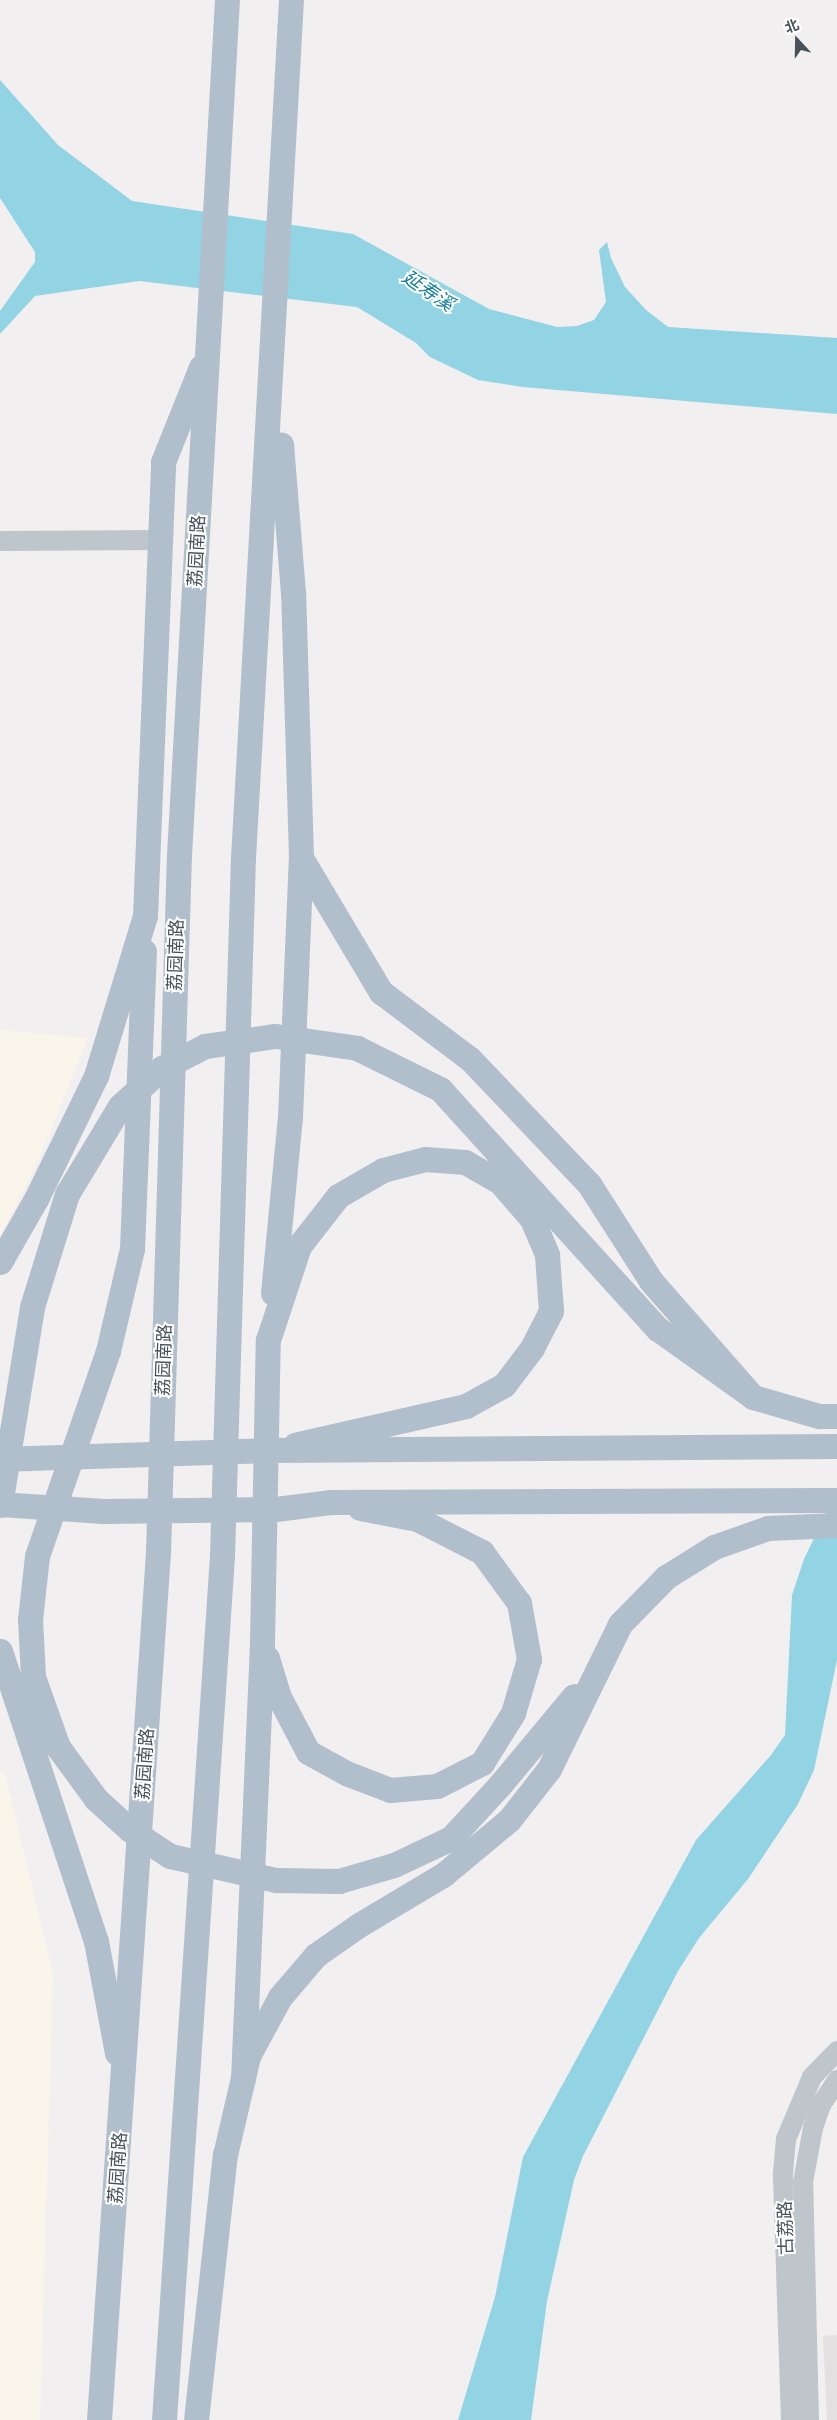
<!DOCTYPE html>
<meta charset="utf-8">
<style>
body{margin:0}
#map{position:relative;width:837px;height:2420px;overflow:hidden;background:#f1efef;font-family:"DM Sans","Noto Sans SC",sans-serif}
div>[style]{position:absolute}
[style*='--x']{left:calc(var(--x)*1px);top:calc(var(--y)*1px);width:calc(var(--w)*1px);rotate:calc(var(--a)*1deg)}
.commercial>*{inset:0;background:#faf5ea}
.education>*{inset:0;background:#e2e0e0}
.water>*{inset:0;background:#92d3e4}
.minor>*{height:20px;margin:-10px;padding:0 10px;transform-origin:10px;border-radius:10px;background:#bec6cc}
.major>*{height:25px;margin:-12.5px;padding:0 12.5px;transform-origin:12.5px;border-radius:12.5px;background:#b1becb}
.major-bridge>*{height:25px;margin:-12.5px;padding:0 12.5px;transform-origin:12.5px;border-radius:12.5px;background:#b1becb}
span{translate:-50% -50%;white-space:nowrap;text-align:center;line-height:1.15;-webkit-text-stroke:4px #fff;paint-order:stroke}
.street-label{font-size:18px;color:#48525a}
.water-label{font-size:19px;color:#19819c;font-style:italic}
.north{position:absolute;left:772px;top:15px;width:50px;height:50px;-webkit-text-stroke:4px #fff;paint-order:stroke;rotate:339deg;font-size:14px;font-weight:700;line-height:20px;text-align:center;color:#48525a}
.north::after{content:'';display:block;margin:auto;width:18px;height:22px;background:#48525a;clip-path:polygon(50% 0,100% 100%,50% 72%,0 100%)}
</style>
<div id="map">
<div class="commercial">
<i style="clip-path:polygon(0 1030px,88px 1038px,38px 1162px,0 1235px)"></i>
<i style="clip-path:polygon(0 1770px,6px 1778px,53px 1974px,40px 2420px,0 2420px)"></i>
</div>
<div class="education">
<i style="clip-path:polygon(837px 2335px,837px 2420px,827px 2420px,823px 2336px)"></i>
</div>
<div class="water">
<i style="clip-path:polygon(0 80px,58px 145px,132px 201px,353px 234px,489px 309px,557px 327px,577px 326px,594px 320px,606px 302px,599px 250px,607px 242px,611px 258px,625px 287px,646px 310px,668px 327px,837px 338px,837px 414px,523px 387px,478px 380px,430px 357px,416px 343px,357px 307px,139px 281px,35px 296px,0 334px,0 311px,35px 262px,35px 252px,0 198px)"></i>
<i style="clip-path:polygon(837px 1491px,837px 1660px,814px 1770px,798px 1804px,748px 1879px,699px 1938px,678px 1971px,583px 2156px,574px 2180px,547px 2301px,531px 2420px,458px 2420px,495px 2297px,523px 2157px,696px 1840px,771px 1755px,785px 1735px,792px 1595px,804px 1559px)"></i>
</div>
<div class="minor">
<i style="--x:0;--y:541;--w:160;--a:-0.4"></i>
<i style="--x:791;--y:2420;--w:247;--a:-91.9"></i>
<i style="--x:783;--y:2173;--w:34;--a:-85"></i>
<i style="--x:786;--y:2139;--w:67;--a:-67.2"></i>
<i style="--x:812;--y:2077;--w:36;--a:-46"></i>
<i style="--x:809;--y:2420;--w:238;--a:-91.4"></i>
<i style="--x:803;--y:2182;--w:55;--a:-79.5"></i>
<i style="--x:813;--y:2128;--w:24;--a:-71"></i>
<i style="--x:821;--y:2105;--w:30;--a:-57"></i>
</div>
<div class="major">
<i style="--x:301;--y:858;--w:156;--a:59.2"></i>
<i style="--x:381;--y:992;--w:111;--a:37"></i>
<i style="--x:470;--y:1059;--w:173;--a:46.4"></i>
<i style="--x:589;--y:1184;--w:115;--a:57.4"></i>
<i style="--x:651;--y:1281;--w:154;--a:48.7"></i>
<i style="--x:357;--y:1048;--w:93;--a:26.3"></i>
<i style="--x:440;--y:1089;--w:324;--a:47.8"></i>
<i style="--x:658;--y:1329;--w:117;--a:35.6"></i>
<i style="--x:753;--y:1397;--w:69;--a:16.1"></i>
<i style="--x:819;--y:1416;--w:18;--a:0"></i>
<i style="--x:0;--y:1262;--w:73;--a:-60.3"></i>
<i style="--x:36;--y:1199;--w:137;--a:-64"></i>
<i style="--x:96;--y:1076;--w:167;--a:-73"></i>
<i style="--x:145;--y:916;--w:454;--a:-87.7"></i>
<i style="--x:163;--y:462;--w:102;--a:-68.2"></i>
<i style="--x:273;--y:1293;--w:177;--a:-84.5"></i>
<i style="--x:290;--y:1117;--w:259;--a:-87.6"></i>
<i style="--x:301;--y:858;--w:265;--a:-91.7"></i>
<i style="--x:293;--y:593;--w:149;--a:-94.6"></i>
<i style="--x:0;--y:1505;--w:201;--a:-80.8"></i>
<i style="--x:37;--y:1556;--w:217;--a:-70.9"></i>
<i style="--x:108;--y:1351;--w:105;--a:-76.8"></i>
<i style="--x:132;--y:1249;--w:298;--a:-87.7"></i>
<i style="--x:0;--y:1651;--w:305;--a:71.7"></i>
<i style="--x:96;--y:1941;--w:114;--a:79.4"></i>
<i style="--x:267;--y:1658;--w:39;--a:73"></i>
<i style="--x:278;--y:1695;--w:64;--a:62.2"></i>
<i style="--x:308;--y:1752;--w:43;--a:28.9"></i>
<i style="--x:346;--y:1773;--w:47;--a:21.1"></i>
<i style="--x:390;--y:1790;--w:47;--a:-4.9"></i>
<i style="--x:437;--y:1786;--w:51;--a:-27.1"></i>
<i style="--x:482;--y:1763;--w:59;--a:-58.2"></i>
<i style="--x:513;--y:1713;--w:56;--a:-73.5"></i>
<i style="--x:529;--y:1659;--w:57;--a:-100.1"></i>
<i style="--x:519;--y:1603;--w:63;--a:-126"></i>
<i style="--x:482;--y:1552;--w:73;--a:-153.1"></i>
<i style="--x:417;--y:1519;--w:58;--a:-169.1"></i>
<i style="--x:499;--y:1786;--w:117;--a:-50.2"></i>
<i style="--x:243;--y:2079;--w:438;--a:-87.5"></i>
<i style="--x:262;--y:1641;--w:301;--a:-88.9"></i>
<i style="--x:268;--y:1340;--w:99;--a:-71.7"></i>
<i style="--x:299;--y:1246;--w:63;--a:-52"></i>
<i style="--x:338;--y:1196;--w:52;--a:-30"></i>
<i style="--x:383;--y:1170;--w:43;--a:-14.7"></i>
<i style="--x:425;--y:1159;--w:40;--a:4.3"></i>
<i style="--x:465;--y:1162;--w:40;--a:29.7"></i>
<i style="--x:500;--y:1182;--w:49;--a:49.1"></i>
<i style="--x:532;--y:1219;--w:39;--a:67"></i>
<i style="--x:547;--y:1255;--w:56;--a:85.9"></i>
<i style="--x:551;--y:1311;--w:42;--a:117.2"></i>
<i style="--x:532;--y:1348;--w:46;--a:127.1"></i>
<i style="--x:504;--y:1385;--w:43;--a:151.1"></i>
<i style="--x:466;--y:1406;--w:175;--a:167.2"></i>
<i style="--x:99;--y:2420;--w:869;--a:-86.11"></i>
<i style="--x:158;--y:1553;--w:698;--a:-88.28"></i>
<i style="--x:179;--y:855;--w:856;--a:-86.79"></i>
<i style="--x:164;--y:2420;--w:866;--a:-86.16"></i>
<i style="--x:222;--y:1556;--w:698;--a:-88.28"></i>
<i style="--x:243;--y:858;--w:859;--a:-86.8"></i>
<i style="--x:196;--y:2420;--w:267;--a:-83.8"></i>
<i style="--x:225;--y:2155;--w:102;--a:-76.9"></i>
<i style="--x:248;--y:2056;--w:67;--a:-61.5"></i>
<i style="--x:280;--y:1997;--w:55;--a:-49.4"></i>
<i style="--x:316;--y:1955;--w:52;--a:-34.9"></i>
<i style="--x:359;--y:1925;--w:98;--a:-30.8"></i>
<i style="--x:443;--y:1875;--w:86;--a:-39.8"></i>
<i style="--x:509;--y:1820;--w:65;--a:-51.9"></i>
<i style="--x:549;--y:1769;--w:161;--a:-63.9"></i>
<i style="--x:620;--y:1624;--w:66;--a:-45.6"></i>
<i style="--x:666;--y:1577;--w:57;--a:-32"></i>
<i style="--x:714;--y:1547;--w:57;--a:-19.4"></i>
<i style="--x:768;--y:1528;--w:69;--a:-2.5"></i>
</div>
<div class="major-bridge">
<i style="--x:32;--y:1307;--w:118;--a:-72.8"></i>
<i style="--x:67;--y:1194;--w:103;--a:-58.9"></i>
<i style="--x:120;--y:1106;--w:57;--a:-42.1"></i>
<i style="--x:162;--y:1068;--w:48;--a:-27.1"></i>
<i style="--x:205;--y:1046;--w:71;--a:-8.1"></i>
<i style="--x:275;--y:1036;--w:83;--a:8.3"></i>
<i style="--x:0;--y:1459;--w:271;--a:-1.9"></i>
<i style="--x:271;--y:1450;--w:566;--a:-0.4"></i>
<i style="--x:0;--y:1504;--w:103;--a:3.9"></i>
<i style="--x:103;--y:1511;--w:173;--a:-0.7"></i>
<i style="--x:276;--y:1509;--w:54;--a:-7.4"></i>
<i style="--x:330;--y:1502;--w:507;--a:-0.23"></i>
<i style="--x:37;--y:1556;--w:63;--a:96.3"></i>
<i style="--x:30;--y:1619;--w:58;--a:87"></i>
<i style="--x:33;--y:1677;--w:74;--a:70.3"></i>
<i style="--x:58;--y:1747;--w:64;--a:53.8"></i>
<i style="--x:96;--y:1799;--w:45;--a:42.3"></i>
<i style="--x:129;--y:1829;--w:49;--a:33.4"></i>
<i style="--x:170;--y:1856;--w:109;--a:12.8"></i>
<i style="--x:276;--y:1880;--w:63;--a:0.9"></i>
<i style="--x:339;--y:1881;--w:57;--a:-16.2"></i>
<i style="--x:394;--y:1865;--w:63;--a:-25.3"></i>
<i style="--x:451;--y:1838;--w:71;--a:-47.3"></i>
</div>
<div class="street-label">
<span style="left:197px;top:551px;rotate:-87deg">荔园南路</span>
<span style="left:176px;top:955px;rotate:-88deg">荔园南路</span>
<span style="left:164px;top:1360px;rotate:-88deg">荔园南路</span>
<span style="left:145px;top:1764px;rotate:-86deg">荔园南路</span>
<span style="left:118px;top:2168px;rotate:-86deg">荔园南路</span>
<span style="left:786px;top:2228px;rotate:-92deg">古荔路</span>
</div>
<div class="water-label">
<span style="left:428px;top:291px;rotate:34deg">延寿溪</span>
</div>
<div class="north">北</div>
</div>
